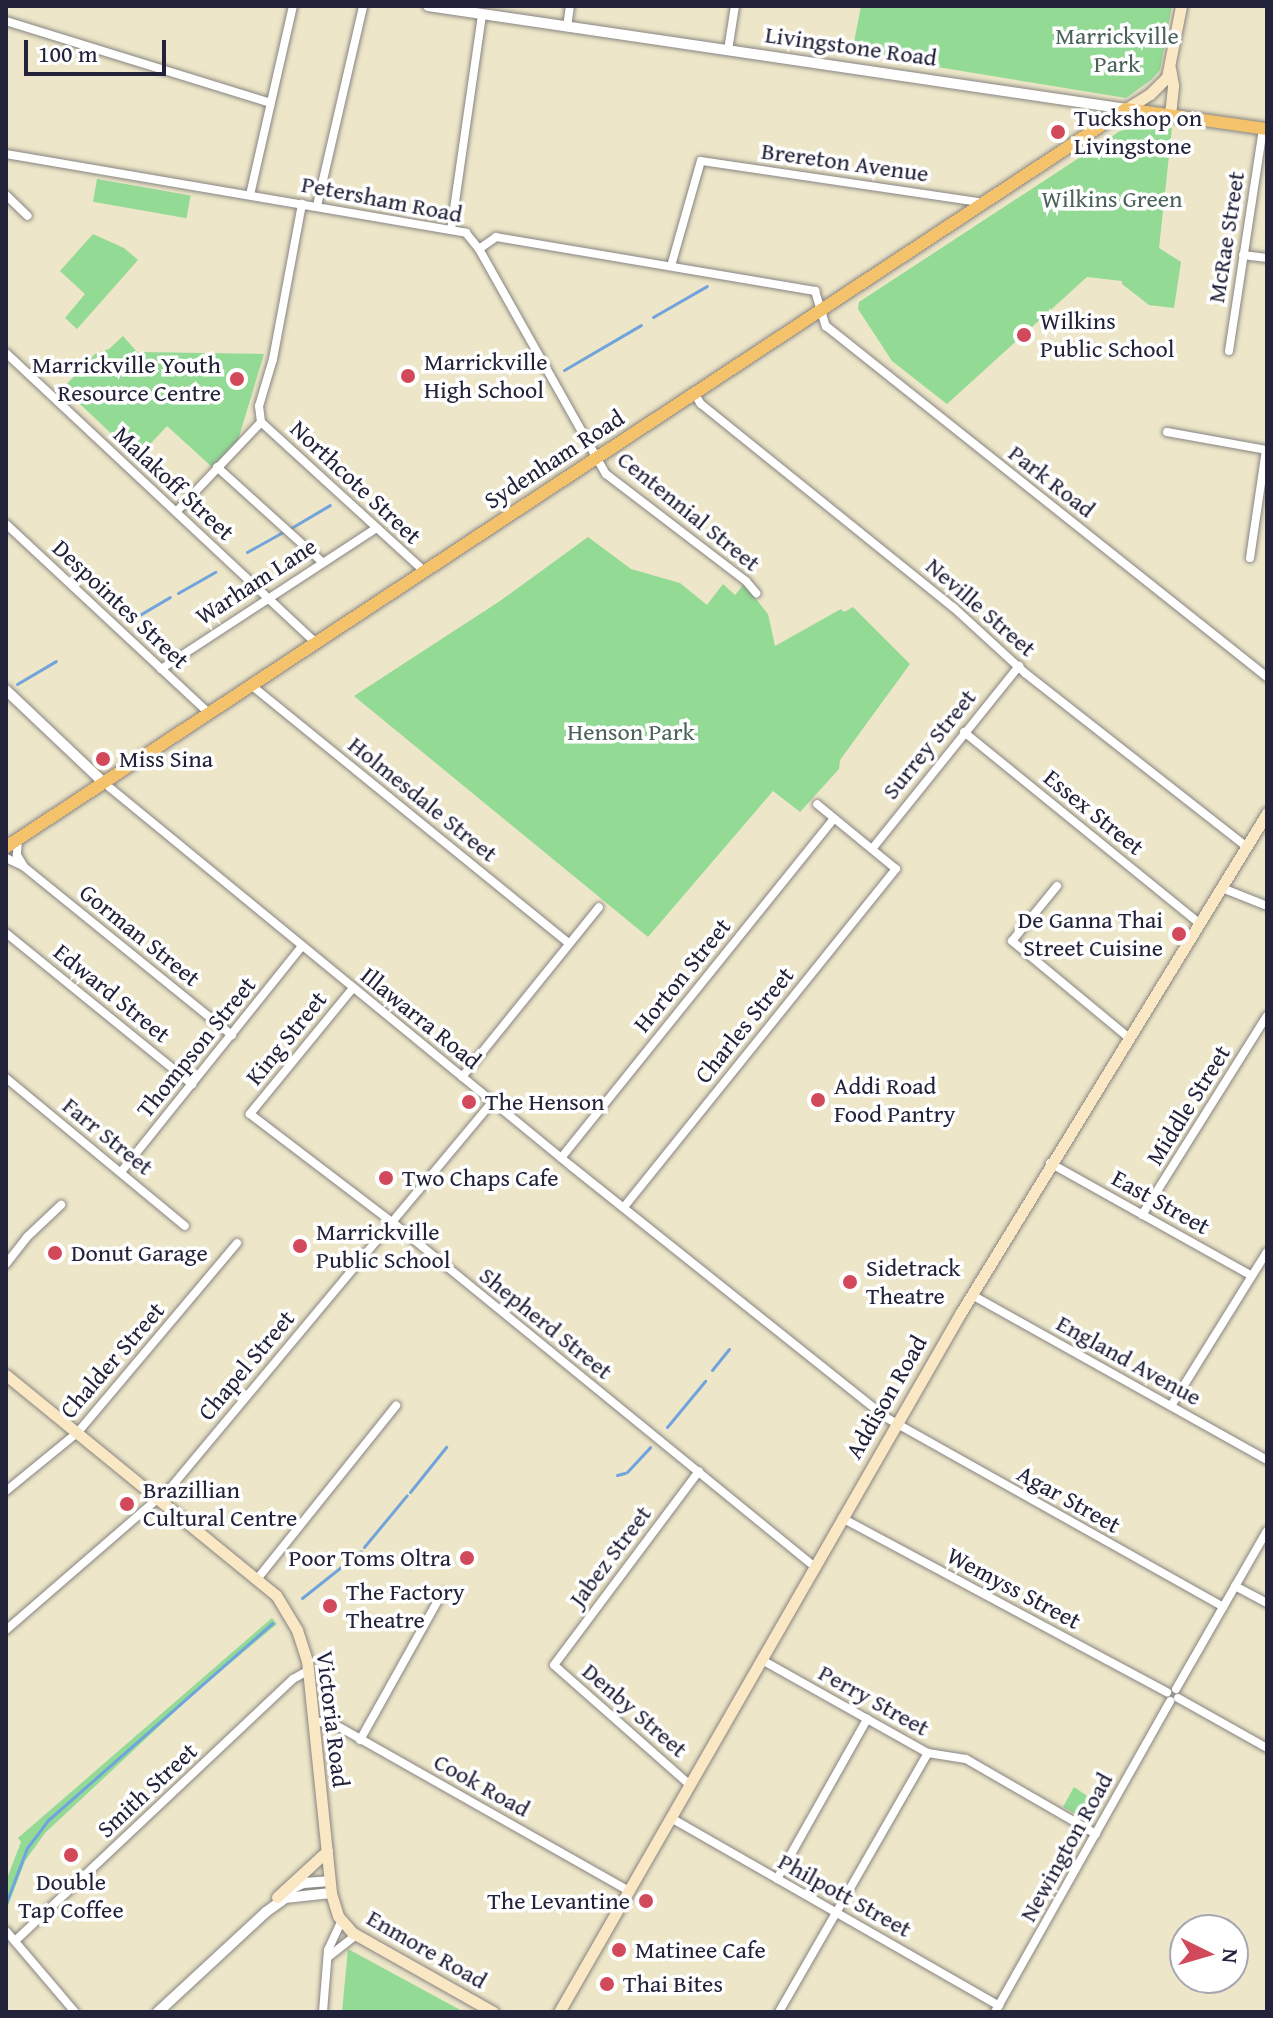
<!DOCTYPE html>
<style>
body{margin:0}
#map{position:relative;width:1273px;height:2018px;overflow:hidden;background:#ede6c8;font-family:"Gentium Book Plus",serif}
div>[style]{position:absolute}
[style*='--x']{left:calc(var(--x)*1px);top:calc(var(--y)*1px);width:calc(var(--w)*1px);rotate:calc(var(--a)*1deg)}
.green>*{inset:0;background:#93da95;transform-origin:0 0}
.stream>*{height:3px;margin:-1.5px;padding:0 1.5px;transform-origin:1.5px;border-radius:1.5px;background:#71a3dc}
.roads{filter:drop-shadow(0 0 2px #888482) drop-shadow(0 0 2px #888482)}
.minor>*{height:8px;margin:-4px;padding:0 4px;transform-origin:4px;border-radius:4px;background:#fff}
.tertiary>*{height:10px;margin:-5px;padding:0 5px;transform-origin:5px;border-radius:5px;background:#fff}
.secondary>*{height:11px;margin:-5.5px;padding:0 5.5px;transform-origin:5.5px;border-radius:5.5px;background:#fae7c3}
.primary>*{height:12px;margin:-6px;padding:0 6px;transform-origin:6px;border-radius:6px;background:#f3c26a}
.dots>*{width:22px;height:22px;translate:-50% -50%;box-sizing:border-box;border:4px solid #fff;border-radius:50%}
span{translate:-50% -50%;white-space:nowrap;text-align:center;line-height:1.15;-webkit-text-stroke:7px #fff;paint-order:stroke}
.park-label{font-size:24px;color:#4a625a}
.street-label{font-size:24px;color:#22223b}
.poi-label{font-size:24px;color:#22223b}
.left{translate:0 -50%;text-align:left}
.right{translate:-100% -50%;text-align:right}
.frame{position:absolute;inset:0;border:8px solid #22223b;pointer-events:none}
.north{position:absolute;left:1169px;top:1914px;width:80px;height:80px;box-sizing:border-box;background:#fff;border:2px solid #a7a7b1;border-radius:50%;rotate:95deg;font-size:22px;font-weight:700;line-height:32px;text-align:center;color:#22223b}
.north::after{content:'';display:block;margin:auto;width:28px;height:36px;background:#d1495b;clip-path:polygon(50% 0,100% 100%,50% 72%,0 100%)}
.scale{position:absolute;left:24px;top:40px;width:142px;height:36px;box-sizing:border-box;border:4px solid #22223b;border-top:0;padding-left:10px;font-size:24px;line-height:28px;white-space:nowrap;color:#22223b;-webkit-text-stroke:6px #fff;paint-order:stroke}
</style>
<div id="map">
<div class="green">
<i style="clip-path:polygon(861px 6px,1172px 6px,1160px 70px,1151px 80px,1126px 98px,852px 53px)"></i>
<i style="clip-path:polygon(1143px 126px,1172px 128px,1159px 248px,1181px 262px,1174px 308px,1149px 305px,1122px 284px,1122px 281px,1087px 277px,947px 404px,892px 361px,858px 309px,859px 302px,1120px 131px)"></i>
<i style="left:97px;top:179px;width:95px;height:23px;rotate:10deg"></i>
<i style="clip-path:polygon(93px 234px,124px 248px,138px 260px,77px 329px,65px 318px,85px 294px,60px 271px)"></i>
<i style="clip-path:polygon(123px 336px,137px 352px,264px 354px,238px 440px,212px 467px,167px 426px,137px 458px,63px 388px,95px 354px,109px 349px)"></i>
<i style="clip-path:polygon(588px 537px,631px 569px,680px 583px,707px 605px,723px 584px,735px 595px,744px 584px,768px 614px,775px 646px,841px 609px,844px 612px,853px 607px,910px 664px,840px 760px,839px 769px,800px 812px,773px 791px,648px 937px,354px 696px,500px 601px)"></i>
<i style="clip-path:polygon(272px 1618px,277px 1624px,197px 1691px,45px 1833px,25px 1861px,6px 1911px,6px 1881px,21px 1842px,18px 1838px)"></i>
<i style="clip-path:polygon(1074px 1787px,1102px 1806px,1092px 1823px,1063px 1807px)"></i>
<i style="clip-path:polygon(348px 1949px,464px 2012px,342px 2012px)"></i>
</div>
<div class="stream">
<i style="--x:653;--y:317;--w:62;--a:-29.9"></i>
<i style="--x:564;--y:370;--w:89;--a:-30.3"></i>
<i style="--x:291;--y:528;--w:45;--a:-30.5"></i>
<i style="--x:247;--y:552;--w:41;--a:-29.1"></i>
<i style="--x:178;--y:593;--w:43;--a:-29.6"></i>
<i style="--x:131;--y:620;--w:45;--a:-30.5"></i>
<i style="--x:17;--y:684;--w:45;--a:-30.5"></i>
<i style="--x:712;--y:1370;--w:27;--a:-51"></i>
<i style="--x:667;--y:1427;--w:60;--a:-50.4"></i>
<i style="--x:627;--y:1472;--w:34;--a:-47"></i>
<i style="--x:617;--y:1475;--w:8;--a:-14"></i>
<i style="--x:410;--y:1492;--w:58;--a:-51.3"></i>
<i style="--x:364;--y:1547;--w:67;--a:-50.4"></i>
<i style="--x:302;--y:1598;--w:75;--a:-38.5"></i>
<i style="--x:6;--y:1903;--w:59;--a:-69.1"></i>
<i style="--x:27;--y:1848;--w:34;--a:-53"></i>
<i style="--x:47;--y:1821;--w:300;--a:-41.3"></i>
</div>
<div class="roads">
<div class="minor">
<i style="--x:6;--y:21;--w:277;--a:17.2"></i>
<i style="--x:567;--y:27;--w:21;--a:-82"></i>
<i style="--x:728;--y:50;--w:45;--a:-81"></i>
<i style="--x:6;--y:154;--w:467;--a:9.7"></i>
<i style="--x:466;--y:233;--w:21;--a:51"></i>
<i style="--x:479;--y:249;--w:258;--a:60.6"></i>
<i style="--x:606;--y:474;--w:176;--a:37.4"></i>
<i style="--x:746;--y:581;--w:16;--a:50"></i>
<i style="--x:6;--y:195;--w:30;--a:44"></i>
<i style="--x:250;--y:195;--w:194;--a:-77.2"></i>
<i style="--x:317;--y:206;--w:205;--a:-77"></i>
<i style="--x:451;--y:230;--w:216;--a:-81.8"></i>
<i style="--x:479;--y:249;--w:21;--a:-35"></i>
<i style="--x:496;--y:237;--w:324;--a:9.6"></i>
<i style="--x:815;--y:291;--w:37;--a:73"></i>
<i style="--x:826;--y:326;--w:564;--a:38.52"></i>
<i style="--x:1243;--y:255;--w:24;--a:7"></i>
<i style="--x:671;--y:266;--w:109;--a:-74.1"></i>
<i style="--x:701;--y:161;--w:286;--a:8.4"></i>
<i style="--x:1229;--y:351;--w:226;--a:-81.3"></i>
<i style="--x:6;--y:353;--w:423;--a:43.1"></i>
<i style="--x:694;--y:393;--w:13;--a:58"></i>
<i style="--x:701;--y:404;--w:324;--a:38.9"></i>
<i style="--x:953;--y:607;--w:98;--a:42.5"></i>
<i style="--x:1025;--y:673;--w:281;--a:38.1"></i>
<i style="--x:261;--y:422;--w:16;--a:-97"></i>
<i style="--x:259;--y:406;--w:49;--a:-73.4"></i>
<i style="--x:273;--y:359;--w:158;--a:-79.4"></i>
<i style="--x:261;--y:422;--w:221;--a:42.4"></i>
<i style="--x:1167;--y:432;--w:102;--a:10.2"></i>
<i style="--x:217;--y:467;--w:140;--a:42.1"></i>
<i style="--x:176;--y:512;--w:124;--a:-46.6"></i>
<i style="--x:6;--y:524;--w:277;--a:43"></i>
<i style="--x:1250;--y:558;--w:109;--a:-81.6"></i>
<i style="--x:161;--y:669;--w:256;--a:-33.2"></i>
<i style="--x:251;--y:685;--w:409;--a:39.1"></i>
<i style="--x:964;--y:732;--w:303;--a:39.1"></i>
<i style="--x:103;--y:782;--w:605;--a:39.37"></i>
<i style="--x:571;--y:1166;--w:402;--a:38.6"></i>
<i style="--x:885;--y:1417;--w:388;--a:29.3"></i>
<i style="--x:18;--y:839;--w:16;--a:94"></i>
<i style="--x:17;--y:855;--w:12;--a:59"></i>
<i style="--x:872;--y:849;--w:235;--a:-51.2"></i>
<i style="--x:6;--y:858;--w:19;--a:25"></i>
<i style="--x:23;--y:866;--w:269;--a:39"></i>
<i style="--x:1057;--y:886;--w:71;--a:129.3"></i>
<i style="--x:1012;--y:941;--w:151;--a:39.6"></i>
<i style="--x:1222;--y:888;--w:48;--a:21.8"></i>
<i style="--x:6;--y:933;--w:240;--a:39.1"></i>
<i style="--x:353;--y:988;--w:163;--a:129.3"></i>
<i style="--x:250;--y:1114;--w:185;--a:37.3"></i>
<i style="--x:397;--y:1226;--w:539;--a:39.21"></i>
<i style="--x:462;--y:1077;--w:218;--a:-51.1"></i>
<i style="--x:6;--y:1078;--w:232;--a:39.6"></i>
<i style="--x:561;--y:1158;--w:435;--a:-51.2"></i>
<i style="--x:1050;--y:1163;--w:231;--a:29.2"></i>
<i style="--x:121;--y:1172;--w:288;--a:-51.3"></i>
<i style="--x:624;--y:1207;--w:434;--a:-51.2"></i>
<i style="--x:896;--y:869;--w:102;--a:-140.6"></i>
<i style="--x:1142;--y:1215;--w:235;--a:-57.9"></i>
<i style="--x:6;--y:1264;--w:34;--a:-52"></i>
<i style="--x:27;--y:1237;--w:47;--a:-43.3"></i>
<i style="--x:972;--y:1295;--w:338;--a:29.2"></i>
<i style="--x:1171;--y:1406;--w:181;--a:-58.1"></i>
<i style="--x:6;--y:1491;--w:93;--a:-39.3"></i>
<i style="--x:78;--y:1432;--w:247;--a:-49.9"></i>
<i style="--x:842;--y:1518;--w:369;--a:28.2"></i>
<i style="--x:258;--y:1578;--w:221;--a:-51.3"></i>
<i style="--x:1235;--y:1586;--w:36;--a:28"></i>
<i style="--x:6;--y:1630;--w:220;--a:-40.9"></i>
<i style="--x:172;--y:1486;--w:501;--a:-50.18"></i>
<i style="--x:762;--y:1660;--w:190;--a:29.3"></i>
<i style="--x:928;--y:1753;--w:38;--a:9"></i>
<i style="--x:966;--y:1759;--w:150;--a:30"></i>
<i style="--x:1176;--y:1689;--w:182;--a:-60.1"></i>
<i style="--x:1178;--y:1698;--w:102;--a:29.3"></i>
<i style="--x:313;--y:1721;--w:21;--a:8"></i>
<i style="--x:334;--y:1724;--w:339;--a:29.5"></i>
<i style="--x:360;--y:1740;--w:168;--a:-60.8"></i>
<i style="--x:690;--y:1785;--w:181;--a:-138.6"></i>
<i style="--x:554;--y:1665;--w:242;--a:-53.2"></i>
<i style="--x:671;--y:1818;--w:378;--a:29.8"></i>
<i style="--x:777;--y:1879;--w:184;--a:-60.6"></i>
<i style="--x:6;--y:1931;--w:106;--a:49.6"></i>
<i style="--x:15;--y:1941;--w:382;--a:-43.3"></i>
<i style="--x:293;--y:1679;--w:18;--a:-29"></i>
<i style="--x:328;--y:1957;--w:36;--a:-38"></i>
<i style="--x:323;--y:2012;--w:62;--a:-85.4"></i>
<i style="--x:328;--y:1950;--w:31;--a:-65"></i>
<i style="--x:779;--y:2012;--w:299;--a:-60.1"></i>
<i style="--x:995;--y:2012;--w:357;--a:-60.6"></i>
</div>
<div class="tertiary">
<i style="--x:428;--y:6;--w:706;--a:8.39"></i>
<i style="--x:6;--y:690;--w:134;--a:43.5"></i>
<i style="--x:286;--y:1891;--w:19;--a:-25"></i>
<i style="--x:303;--y:1883;--w:27;--a:-4"></i>
<i style="--x:158;--y:2012;--w:147;--a:-42.8"></i>
<i style="--x:266;--y:1912;--w:24;--a:-36"></i>
<i style="--x:285;--y:1898;--w:46;--a:-6.2"></i>
</div>
<div class="secondary">
<i style="--x:1126;--y:109;--w:28;--a:-32"></i>
<i style="--x:1150;--y:94;--w:24;--a:-45"></i>
<i style="--x:1167;--y:77;--w:72;--a:-78.8"></i>
<i style="--x:1170;--y:115;--w:30;--a:-84"></i>
<i style="--x:1173;--y:85;--w:17;--a:-100"></i>
<i style="--x:6;--y:1375;--w:348;--a:39.2"></i>
<i style="--x:276;--y:1595;--w:41;--a:59"></i>
<i style="--x:297;--y:1630;--w:32;--a:72"></i>
<i style="--x:307;--y:1660;--w:234;--a:84.1"></i>
<i style="--x:331;--y:1893;--w:24;--a:73"></i>
<i style="--x:338;--y:1916;--w:23;--a:49"></i>
<i style="--x:353;--y:1933;--w:161;--a:29.4"></i>
<i style="--x:277;--y:1897;--w:68;--a:-42.6"></i>
<i style="--x:559;--y:2012;--w:805;--a:-60.12"></i>
<i style="--x:960;--y:1314;--w:588;--a:-58.5"></i>
</div>
<div class="primary">
<i style="--x:6;--y:847;--w:1341;--a:-33.38"></i>
<i style="--x:1126;--y:109;--w:142;--a:8.1"></i>
</div>
</div>
<div class="dots">
<i style="left:1058px;top:132px;background:#d1495b"></i>
<i style="left:1024px;top:335px;background:#d1495b"></i>
<i style="left:408px;top:376px;background:#d1495b"></i>
<i style="left:237px;top:379px;background:#d1495b"></i>
<i style="left:103px;top:759px;background:#d1495b"></i>
<i style="left:1179px;top:934px;background:#d1495b"></i>
<i style="left:818px;top:1100px;background:#d1495b"></i>
<i style="left:469px;top:1102px;background:#d1495b"></i>
<i style="left:386px;top:1178px;background:#d1495b"></i>
<i style="left:300px;top:1246px;background:#d1495b"></i>
<i style="left:55px;top:1253px;background:#d1495b"></i>
<i style="left:850px;top:1282px;background:#d1495b"></i>
<i style="left:127px;top:1504px;background:#d1495b"></i>
<i style="left:467px;top:1558px;background:#d1495b"></i>
<i style="left:330px;top:1606px;background:#d1495b"></i>
<i style="left:71px;top:1855px;background:#d1495b"></i>
<i style="left:646px;top:1901px;background:#d1495b"></i>
<i style="left:619px;top:1950px;background:#d1495b"></i>
<i style="left:607px;top:1984px;background:#d1495b"></i>
</div>
<div class="park-label">
<span style="left:1117px;top:50px">Marrickville<br>Park</span>
<span style="left:1112px;top:199px">Wilkins Green</span>
<span style="left:631px;top:732px">Henson Park</span>
</div>
<div class="street-label">
<span style="left:851px;top:46px;rotate:8deg">Livingstone Road</span>
<span style="left:845px;top:162px;rotate:8deg">Brereton Avenue</span>
<span style="left:382px;top:199px;rotate:11deg">Petersham Road</span>
<span style="left:1226px;top:237px;rotate:-81deg">McRae Street</span>
<span style="left:554px;top:459px;rotate:-33deg">Sydenham Road</span>
<span style="left:1052px;top:481px;rotate:38deg">Park Road</span>
<span style="left:356px;top:482px;rotate:43deg">Northcote Street</span>
<span style="left:174px;top:483px;rotate:43deg">Malakoff Street</span>
<span style="left:689px;top:511px;rotate:39deg">Centennial Street</span>
<span style="left:256px;top:581px;rotate:-33deg">Warham Lane</span>
<span style="left:121px;top:604px;rotate:43deg">Despointes Street</span>
<span style="left:981px;top:607px;rotate:41deg">Neville Street</span>
<span style="left:929px;top:744px;rotate:-51deg">Surrey Street</span>
<span style="left:423px;top:799px;rotate:39deg">Holmesdale Street</span>
<span style="left:1094px;top:812px;rotate:39deg">Essex Street</span>
<span style="left:140px;top:935px;rotate:39deg">Gorman Street</span>
<span style="left:682px;top:975px;rotate:-51deg">Horton Street</span>
<span style="left:112px;top:993px;rotate:39deg">Edward Street</span>
<span style="left:421px;top:1018px;rotate:39deg">Illawarra Road</span>
<span style="left:744px;top:1025px;rotate:-51deg">Charles Street</span>
<span style="left:286px;top:1038px;rotate:-51deg">King Street</span>
<span style="left:196px;top:1047px;rotate:-51deg">Thompson Street</span>
<span style="left:1188px;top:1105px;rotate:-58deg">Middle Street</span>
<span style="left:108px;top:1136px;rotate:39deg">Farr Street</span>
<span style="left:1161px;top:1202px;rotate:29deg">East Street</span>
<span style="left:546px;top:1323px;rotate:39deg">Shepherd Street</span>
<span style="left:112px;top:1360px;rotate:-49deg">Chalder Street</span>
<span style="left:1129px;top:1360px;rotate:29deg">England Avenue</span>
<span style="left:246px;top:1365px;rotate:-50deg">Chapel Street</span>
<span style="left:886px;top:1397px;rotate:-60deg">Addison Road</span>
<span style="left:1069px;top:1499px;rotate:29deg">Agar Street</span>
<span style="left:610px;top:1556px;rotate:-53deg">Jabez Street</span>
<span style="left:1014px;top:1588px;rotate:28deg">Wemyss Street</span>
<span style="left:874px;top:1700px;rotate:29deg">Perry Street</span>
<span style="left:635px;top:1710px;rotate:41deg">Denby Street</span>
<span style="left:333px;top:1719px;rotate:83deg">Victoria Road</span>
<span style="left:482px;top:1785px;rotate:29deg">Cook Road</span>
<span style="left:147px;top:1790px;rotate:-43deg">Smith Street</span>
<span style="left:1066px;top:1847px;rotate:-61deg">Newington Road</span>
<span style="left:845px;top:1895px;rotate:29deg">Philpott Street</span>
<span style="left:427px;top:1949px;rotate:30deg">Enmore Road</span>
</div>
<div class="poi-label">
<span class="left" style="left:1074px;top:132px">Tuckshop on<br>Livingstone</span>
<span class="left" style="left:1040px;top:335px">Wilkins<br>Public School</span>
<span class="left" style="left:424px;top:376px">Marrickville<br>High School</span>
<span class="right" style="left:221px;top:379px">Marrickville Youth<br>Resource Centre</span>
<span class="left" style="left:119px;top:759px">Miss Sina</span>
<span class="right" style="left:1163px;top:934px">De Ganna Thai<br>Street Cuisine</span>
<span class="left" style="left:834px;top:1100px">Addi Road<br>Food Pantry</span>
<span class="left" style="left:485px;top:1102px">The Henson</span>
<span class="left" style="left:402px;top:1178px">Two Chaps Cafe</span>
<span class="left" style="left:316px;top:1246px">Marrickville<br>Public School</span>
<span class="left" style="left:71px;top:1253px">Donut Garage</span>
<span class="left" style="left:866px;top:1282px">Sidetrack<br>Theatre</span>
<span class="left" style="left:143px;top:1504px">Brazillian<br>Cultural Centre</span>
<span class="right" style="left:451px;top:1558px">Poor Toms Oltra</span>
<span class="left" style="left:346px;top:1606px">The Factory<br>Theatre</span>
<span style="left:71px;top:1896px">Double<br>Tap Coffee</span>
<span class="right" style="left:630px;top:1901px">The Levantine</span>
<span class="left" style="left:635px;top:1950px">Matinee Cafe</span>
<span class="left" style="left:623px;top:1984px">Thai Bites</span>
</div>
<div class="frame"></div>
<div class="north">N</div>
<div class="scale">100 m</div>
</div>
